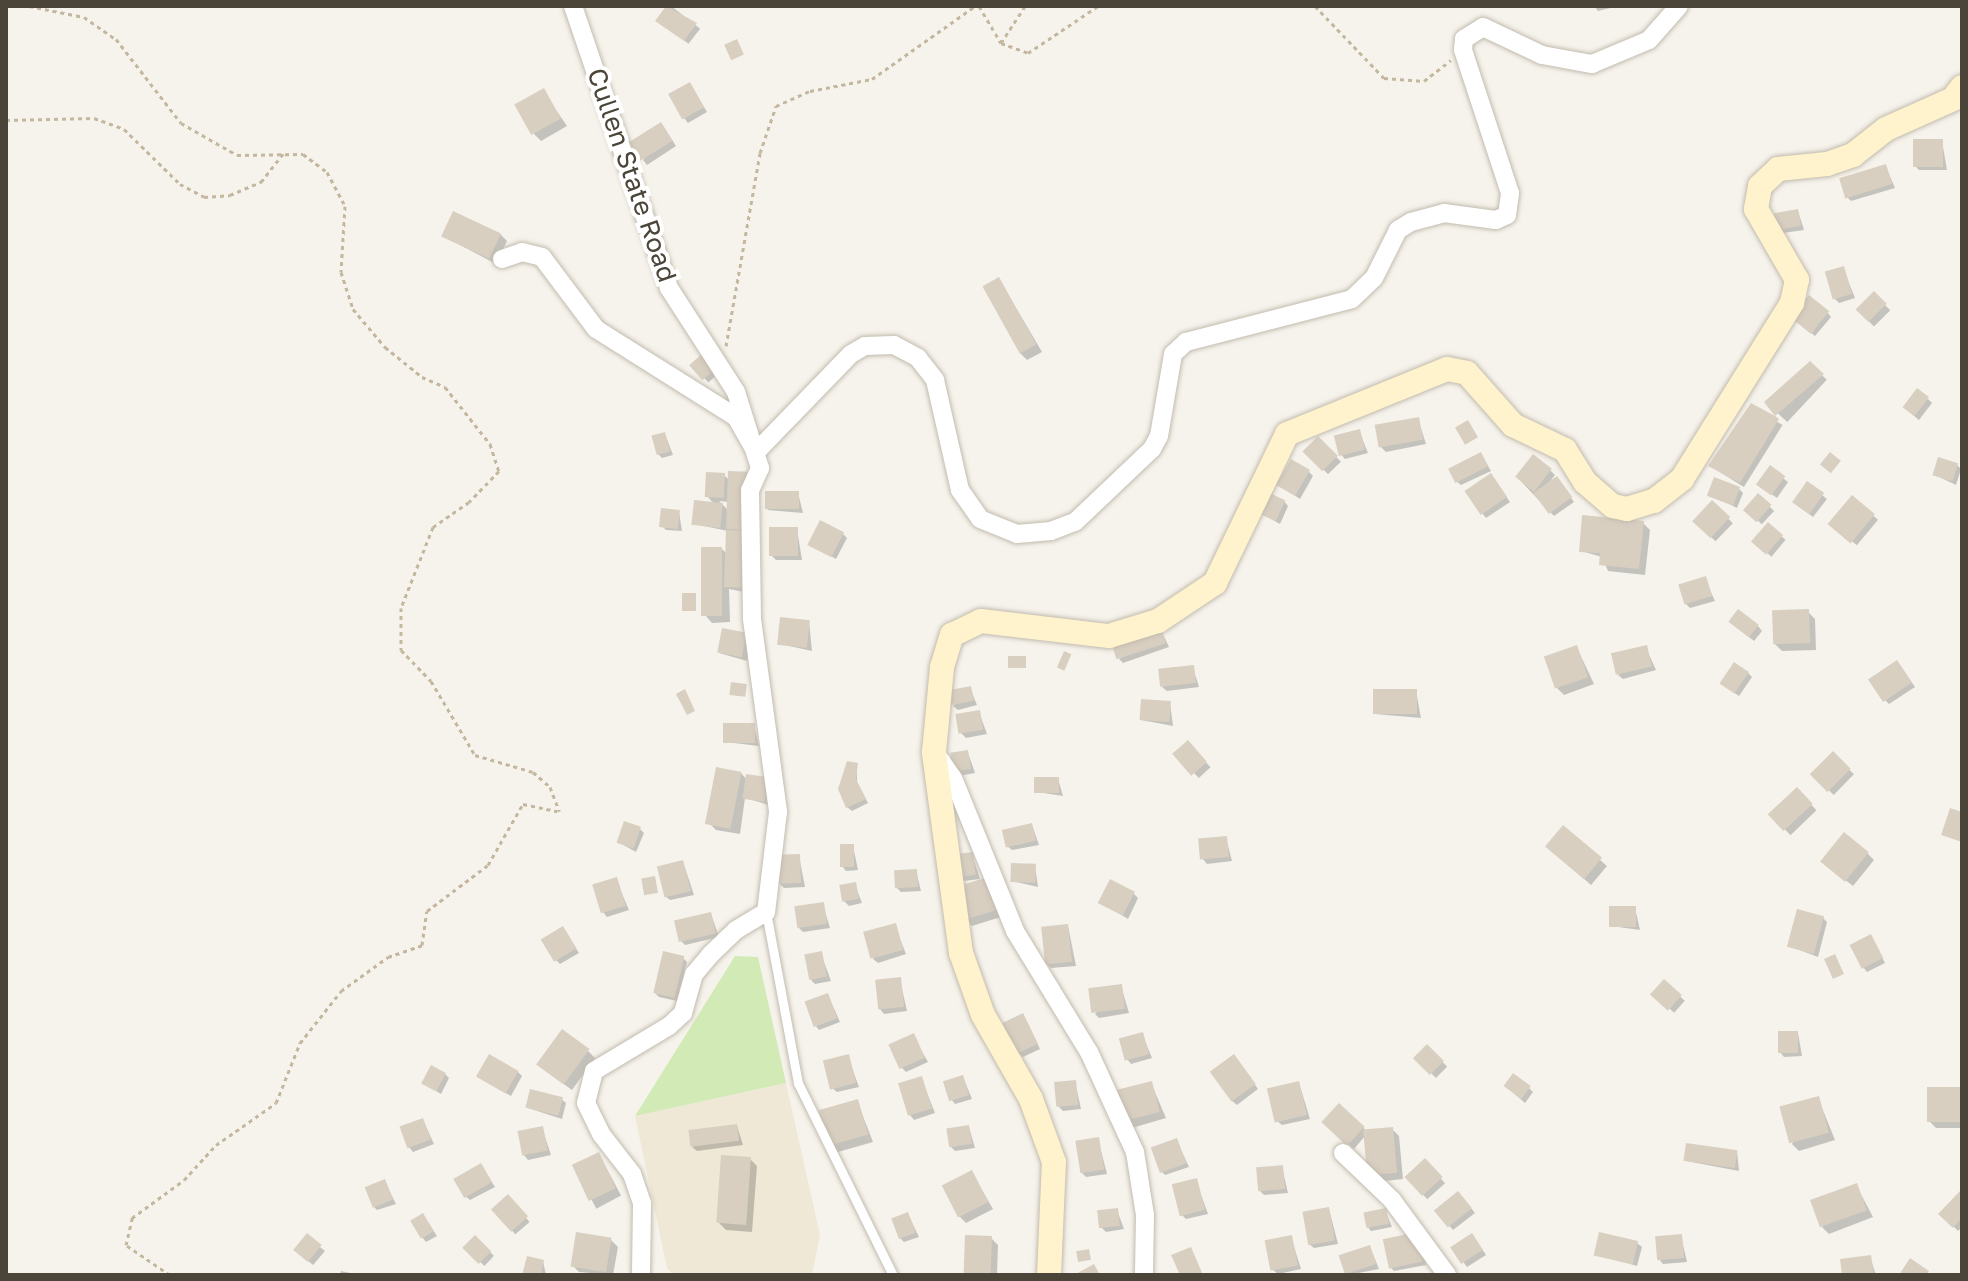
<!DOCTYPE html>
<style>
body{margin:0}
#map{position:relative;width:1968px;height:1281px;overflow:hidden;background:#f6f3ec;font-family:"Golos Text",sans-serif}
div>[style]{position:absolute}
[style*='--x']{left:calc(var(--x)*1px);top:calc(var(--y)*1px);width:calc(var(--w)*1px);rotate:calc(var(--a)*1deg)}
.education>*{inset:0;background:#efe8d6}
.green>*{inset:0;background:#d2eab5}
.shadow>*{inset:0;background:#0003;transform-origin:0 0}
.building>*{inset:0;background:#d8cfc1;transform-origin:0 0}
.path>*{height:3px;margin-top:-1.5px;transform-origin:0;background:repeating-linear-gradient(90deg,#c4b79f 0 4px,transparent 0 8px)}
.roads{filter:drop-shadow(0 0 2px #c2bbae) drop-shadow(0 0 2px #c2bbae)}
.lane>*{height:9px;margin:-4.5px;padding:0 4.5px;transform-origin:4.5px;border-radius:4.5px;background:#fff}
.street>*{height:18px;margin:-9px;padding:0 9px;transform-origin:9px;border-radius:9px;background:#fff}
.secondary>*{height:24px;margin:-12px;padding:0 12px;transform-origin:12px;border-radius:12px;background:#fff3cd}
span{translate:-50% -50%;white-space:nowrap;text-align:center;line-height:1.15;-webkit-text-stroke:8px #fff;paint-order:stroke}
.street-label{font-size:26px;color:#4b4439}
.frame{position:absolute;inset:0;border:8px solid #4b4439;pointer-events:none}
</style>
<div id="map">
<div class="education">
<i style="clip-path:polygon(786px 1083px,820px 1235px,812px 1275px,674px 1275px,667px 1268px,635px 1116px)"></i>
</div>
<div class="green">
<i style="clip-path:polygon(735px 956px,758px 957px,786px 1083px,635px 1116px)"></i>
</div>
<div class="shadow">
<i style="left:671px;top:6px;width:37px;height:19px;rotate:38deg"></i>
<i style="clip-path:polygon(1619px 6px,1598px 11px,1594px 6px)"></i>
<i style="clip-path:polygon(690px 84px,707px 112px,688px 123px,684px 118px)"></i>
<i style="clip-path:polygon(543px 91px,567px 126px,541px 141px,534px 134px)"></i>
<i style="clip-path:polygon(665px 129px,676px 146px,647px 165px,643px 160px)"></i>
<i style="clip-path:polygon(1942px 141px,1947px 170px,1919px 170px,1915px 166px)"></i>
<i style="clip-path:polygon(1886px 167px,1895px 188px,1851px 201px,1847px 197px)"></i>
<i style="clip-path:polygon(1798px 211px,1804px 230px,1783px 233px,1778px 229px)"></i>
<i style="clip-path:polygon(500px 234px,507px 241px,496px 264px,443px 236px)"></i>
<i style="clip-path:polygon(1843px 268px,1855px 298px,1839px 303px,1835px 299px)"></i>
<i style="clip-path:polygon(999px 279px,1042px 352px,1027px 360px,1020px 353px)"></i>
<i style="left:1874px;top:294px;width:23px;height:23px;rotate:45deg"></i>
<i style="clip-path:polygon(1827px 312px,1831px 317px,1815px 336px,1793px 318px)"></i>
<i style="left:702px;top:356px;width:24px;height:13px;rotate:48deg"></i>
<i style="left:1810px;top:364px;width:23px;height:58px;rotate:43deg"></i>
<i style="clip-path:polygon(1928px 399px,1932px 403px,1919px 420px,1908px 411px)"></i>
<i style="left:1752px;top:406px;width:36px;height:73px;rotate:32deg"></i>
<i style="clip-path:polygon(1418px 419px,1426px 444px,1386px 452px,1381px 447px)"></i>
<i style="clip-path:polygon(1359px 431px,1368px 453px,1345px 459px,1341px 454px)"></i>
<i style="clip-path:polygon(665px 434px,673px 455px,662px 458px,658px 454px)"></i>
<i style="left:1318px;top:438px;width:33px;height:18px;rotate:46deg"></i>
<i style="clip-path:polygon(1481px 454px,1491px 471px,1461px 485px,1456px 481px)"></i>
<i style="clip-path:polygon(1957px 465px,1961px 469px,1956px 485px,1935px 475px)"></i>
<i style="clip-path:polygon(1770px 468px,1788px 482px,1777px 498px,1763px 488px)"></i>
<i style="clip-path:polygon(1550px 470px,1555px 475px,1548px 484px,1561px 483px,1574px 502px,1554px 516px,1517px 477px)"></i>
<i style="clip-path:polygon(1309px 472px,1313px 476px,1300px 499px,1279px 485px)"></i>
<i style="clip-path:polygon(evenodd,751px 474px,754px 594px,729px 589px,730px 622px,712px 623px,705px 615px,722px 549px,728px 555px,728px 531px,694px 524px,714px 504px,707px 496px,724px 475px,730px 481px,751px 474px,719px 501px,729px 502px,729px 511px,719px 501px)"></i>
<i style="clip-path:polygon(1491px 475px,1510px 502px,1486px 518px,1482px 513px)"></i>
<i style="clip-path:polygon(1739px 489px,1743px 493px,1737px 508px,1709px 494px)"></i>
<i style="clip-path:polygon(798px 493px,803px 513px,767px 510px)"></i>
<i style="clip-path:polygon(1822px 495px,1827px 499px,1813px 517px,1798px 506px)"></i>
<i style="left:1758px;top:496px;width:22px;height:18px;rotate:43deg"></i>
<i style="left:1852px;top:498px;width:34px;height:33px;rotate:40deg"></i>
<i style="clip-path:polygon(1284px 501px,1288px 506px,1280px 524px,1260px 513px)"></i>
<i style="left:1712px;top:503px;width:29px;height:25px;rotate:44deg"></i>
<i style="clip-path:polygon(679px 512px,682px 531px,666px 530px,662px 526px)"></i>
<i style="clip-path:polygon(1643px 523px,1650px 530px,1645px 575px,1608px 571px,1602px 557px,1581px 551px)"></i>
<i style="left:1768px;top:525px;width:23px;height:22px;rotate:40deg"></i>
<i style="clip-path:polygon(797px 529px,802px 560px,776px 560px,771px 555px)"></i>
<i style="clip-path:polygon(842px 533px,847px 538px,836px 559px,810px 544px)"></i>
<i style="clip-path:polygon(1705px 579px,1715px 601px,1690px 608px,1686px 604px)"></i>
<i style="clip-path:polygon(1808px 612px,1815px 619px,1816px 650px,1782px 651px,1775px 644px)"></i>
<i style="clip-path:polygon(809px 622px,812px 651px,780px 644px)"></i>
<i style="clip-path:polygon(1735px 626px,1758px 626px,1762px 631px,1754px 641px)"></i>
<i style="clip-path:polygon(723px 630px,751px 639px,747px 661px,719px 653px)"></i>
<i style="clip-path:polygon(1161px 630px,1169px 647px,1123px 663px,1119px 659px)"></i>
<i style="clip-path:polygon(1577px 648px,1594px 684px,1564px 695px,1557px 688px)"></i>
<i style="clip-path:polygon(1646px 648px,1656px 670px,1623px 679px,1618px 675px)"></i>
<i style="clip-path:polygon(1901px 667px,1915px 687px,1889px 704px,1885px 700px)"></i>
<i style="clip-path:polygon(1193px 668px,1199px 687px,1167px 691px,1162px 687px)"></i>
<i style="clip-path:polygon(1748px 673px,1752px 677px,1739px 696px,1727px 688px)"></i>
<i style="clip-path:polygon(970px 688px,977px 705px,958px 710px,953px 706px)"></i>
<i style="clip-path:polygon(1416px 691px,1421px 718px,1375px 714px)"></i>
<i style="clip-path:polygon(1170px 703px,1173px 726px,1141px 720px)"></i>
<i style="clip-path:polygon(979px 712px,987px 734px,966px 738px,961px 733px)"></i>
<i style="clip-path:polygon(754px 725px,759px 746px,725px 742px)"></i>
<i style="left:1188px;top:743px;width:33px;height:16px;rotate:47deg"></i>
<i style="clip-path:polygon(968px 753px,975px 773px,959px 776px,955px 771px)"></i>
<i style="left:1833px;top:754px;width:29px;height:29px;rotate:44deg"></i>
<i style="clip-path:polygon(857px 765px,857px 782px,868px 803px,852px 811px,847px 807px)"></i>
<i style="clip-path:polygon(741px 773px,747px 780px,767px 779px,769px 805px,745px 798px,740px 834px,716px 830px,709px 823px)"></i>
<i style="clip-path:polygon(1058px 779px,1063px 796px,1037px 792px)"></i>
<i style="left:1797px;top:790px;width:28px;height:36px;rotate:46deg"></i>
<i style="clip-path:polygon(1032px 825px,1039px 845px,1012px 850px,1007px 846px)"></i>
<i style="clip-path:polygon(639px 828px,644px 833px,636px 852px,618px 842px)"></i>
<i style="clip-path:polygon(1226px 838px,1232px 861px,1207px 864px,1203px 859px)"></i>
<i style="clip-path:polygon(853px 846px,858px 870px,846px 871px,842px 866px)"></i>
<i style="clip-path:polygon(1555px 853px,1600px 860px,1607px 866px,1591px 885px)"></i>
<i style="clip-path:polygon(1867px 853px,1874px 860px,1853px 886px,1830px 868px)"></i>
<i style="clip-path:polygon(972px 854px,980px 879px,964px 881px,960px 877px)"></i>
<i style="clip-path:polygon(799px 856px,805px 887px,784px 888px,780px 884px)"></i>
<i style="clip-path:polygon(683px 862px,694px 895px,670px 900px,665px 896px)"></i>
<i style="clip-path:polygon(1035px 866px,1038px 887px,1012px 881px)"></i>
<i style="clip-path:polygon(916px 871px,921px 891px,901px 892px,897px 888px)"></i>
<i style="clip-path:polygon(616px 880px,629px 910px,607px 917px,603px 912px)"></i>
<i style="clip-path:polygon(855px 885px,862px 903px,849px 906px,844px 901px)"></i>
<i style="clip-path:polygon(994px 887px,1004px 916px,972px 926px,965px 919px)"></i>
<i style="clip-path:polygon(1134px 894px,1138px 898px,1128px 919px,1100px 902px)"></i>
<i style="clip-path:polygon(823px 905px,830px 928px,803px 932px,799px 928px)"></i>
<i style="clip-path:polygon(1635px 908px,1640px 930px,1611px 926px)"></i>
<i style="clip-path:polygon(711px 914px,719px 937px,685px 945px,680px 940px)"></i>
<i style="clip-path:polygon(1823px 918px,1827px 922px,1818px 957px,1789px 946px)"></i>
<i style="clip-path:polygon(895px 926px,906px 954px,878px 963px,873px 959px)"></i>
<i style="clip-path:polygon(1068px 926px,1076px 966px,1051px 968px,1047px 964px)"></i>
<i style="clip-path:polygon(563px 928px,579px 953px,560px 964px,556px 960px)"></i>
<i style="clip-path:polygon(1871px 937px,1885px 963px,1867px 972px,1863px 967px)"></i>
<i style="clip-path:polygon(821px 954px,831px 981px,815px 984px,811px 980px)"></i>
<i style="clip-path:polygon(683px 958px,687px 962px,677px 1001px,659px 997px,655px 993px)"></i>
<i style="clip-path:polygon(900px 980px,907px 1011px,884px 1014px,880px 1009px)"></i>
<i style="left:1664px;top:982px;width:28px;height:16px;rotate:42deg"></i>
<i style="clip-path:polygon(1121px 986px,1129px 1013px,1099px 1018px,1095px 1014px)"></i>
<i style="clip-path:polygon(828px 995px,840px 1022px,819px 1030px,815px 1025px)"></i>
<i style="clip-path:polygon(1023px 1015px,1040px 1049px,1023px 1057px,1018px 1053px)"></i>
<i style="clip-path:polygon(1798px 1033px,1802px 1056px,1784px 1057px,1780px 1052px)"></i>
<i style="clip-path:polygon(1142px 1034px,1152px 1058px,1131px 1064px,1127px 1059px)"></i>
<i style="clip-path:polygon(913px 1036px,928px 1062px,906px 1072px,902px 1068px)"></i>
<i style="left:1427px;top:1047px;width:28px;height:16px;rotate:44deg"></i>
<i style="clip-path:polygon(588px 1051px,595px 1058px,572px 1090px,546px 1071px)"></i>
<i style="clip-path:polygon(848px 1057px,859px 1087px,837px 1092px,832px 1088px)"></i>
<i style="clip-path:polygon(1238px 1061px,1258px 1089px,1237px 1105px,1232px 1101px)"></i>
<i style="clip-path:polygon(518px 1072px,522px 1076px,511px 1096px,478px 1077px)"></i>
<i style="clip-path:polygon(445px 1074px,449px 1078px,441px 1094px,423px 1083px)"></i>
<i style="clip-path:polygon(963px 1077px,972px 1099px,955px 1104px,951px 1099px)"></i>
<i style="clip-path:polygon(921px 1078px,935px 1113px,914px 1120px,910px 1115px)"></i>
<i style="clip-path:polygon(1075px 1082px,1081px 1109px,1063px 1111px,1058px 1106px)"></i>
<i style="clip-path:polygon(1151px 1083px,1166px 1118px,1132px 1128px,1125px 1121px)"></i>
<i style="clip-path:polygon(1299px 1083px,1310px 1119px,1282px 1125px,1277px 1121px)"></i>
<i style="clip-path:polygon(1529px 1088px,1533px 1092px,1525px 1103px,1510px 1090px)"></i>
<i style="clip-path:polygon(1962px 1089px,1962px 1128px,1936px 1128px,1929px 1121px)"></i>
<i style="clip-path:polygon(1818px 1098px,1835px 1140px,1799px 1151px,1792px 1144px)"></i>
<i style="clip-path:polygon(561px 1099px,566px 1103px,562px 1119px,528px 1108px)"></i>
<i style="clip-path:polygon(857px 1101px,873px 1142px,838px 1152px,831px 1145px)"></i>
<i style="clip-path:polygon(1339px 1106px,1368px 1132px,1392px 1129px,1399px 1136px,1403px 1179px,1376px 1182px,1365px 1136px,1354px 1149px,1324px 1123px)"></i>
<i style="clip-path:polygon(423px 1120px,434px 1144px,413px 1152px,409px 1147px)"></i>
<i style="clip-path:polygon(737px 1126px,743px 1145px,697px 1151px,692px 1147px)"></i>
<i style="clip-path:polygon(969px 1127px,975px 1148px,955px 1151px,951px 1147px)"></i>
<i style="clip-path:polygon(542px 1128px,551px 1155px,528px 1160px,524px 1155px)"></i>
<i style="clip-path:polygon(1098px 1139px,1107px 1174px,1086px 1177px,1082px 1173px)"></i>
<i style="clip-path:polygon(1177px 1141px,1189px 1167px,1165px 1175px,1161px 1171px)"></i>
<i style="clip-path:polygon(1737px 1151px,1739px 1171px,1686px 1161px)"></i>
<i style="left:599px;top:1154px;width:47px;height:28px;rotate:62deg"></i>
<i style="clip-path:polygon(750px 1159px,757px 1166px,752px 1232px,726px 1230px,719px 1223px)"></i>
<i style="left:1425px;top:1161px;width:30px;height:24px;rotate:48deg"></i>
<i style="clip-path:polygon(481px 1165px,495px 1187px,470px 1200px,465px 1196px)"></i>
<i style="clip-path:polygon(1282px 1167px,1288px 1193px,1264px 1195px,1260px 1191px)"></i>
<i style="clip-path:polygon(972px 1173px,993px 1209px,966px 1223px,959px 1216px)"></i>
<i style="clip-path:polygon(1196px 1181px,1208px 1214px,1186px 1219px,1182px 1215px)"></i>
<i style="clip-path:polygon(385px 1182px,396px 1204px,377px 1210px,373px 1206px)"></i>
<i style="clip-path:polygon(1856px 1185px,1873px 1217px,1829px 1234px,1822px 1227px)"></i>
<i style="clip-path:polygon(1962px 1192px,1962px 1227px,1958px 1231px,1941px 1214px)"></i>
<i style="left:508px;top:1197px;width:33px;height:19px;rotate:49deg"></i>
<i style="clip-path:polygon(1462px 1197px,1475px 1213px,1453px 1230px,1436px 1210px)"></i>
<i style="clip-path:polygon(1329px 1209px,1338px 1244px,1314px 1248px,1309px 1244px)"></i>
<i style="clip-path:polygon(1117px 1210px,1124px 1229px,1106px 1232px,1101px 1227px)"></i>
<i style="clip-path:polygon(1385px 1210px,1392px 1227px,1371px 1231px,1367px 1226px)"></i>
<i style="clip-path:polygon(908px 1214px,919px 1237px,904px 1242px,900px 1238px)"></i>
<i style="clip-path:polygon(423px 1215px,437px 1236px,426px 1242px,422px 1237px)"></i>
<i style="clip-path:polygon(1681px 1236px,1687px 1262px,1663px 1264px,1659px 1259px)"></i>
<i style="clip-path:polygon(1291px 1237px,1301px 1269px,1278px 1274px,1273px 1270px)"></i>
<i style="left:475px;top:1238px;width:26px;height:14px;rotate:43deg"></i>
<i style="clip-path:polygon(991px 1238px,998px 1245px,997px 1275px,966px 1275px)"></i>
<i style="clip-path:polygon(1421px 1239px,1426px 1265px,1394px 1271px,1390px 1267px)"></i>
<i style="clip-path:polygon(611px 1240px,618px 1247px,613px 1275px,579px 1272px,572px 1265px)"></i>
<i style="clip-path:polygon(1476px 1240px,1486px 1255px,1467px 1267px,1453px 1248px)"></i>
<i style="clip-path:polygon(1637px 1243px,1642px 1247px,1637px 1266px,1596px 1254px)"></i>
<i style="clip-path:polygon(320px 1247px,325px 1251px,313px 1265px,300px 1254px)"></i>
<i style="clip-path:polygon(1370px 1247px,1379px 1269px,1348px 1275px,1345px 1272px)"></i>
<i style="clip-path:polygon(1870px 1257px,1876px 1275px,1844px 1275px)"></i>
<i style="clip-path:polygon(543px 1261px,546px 1275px,525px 1275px)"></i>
<i style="clip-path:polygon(341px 1271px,360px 1275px,340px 1275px)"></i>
</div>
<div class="building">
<i style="clip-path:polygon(666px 6px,697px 23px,684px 41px,655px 21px)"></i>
<i style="left:737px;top:39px;width:17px;height:14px;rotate:66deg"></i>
<i style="left:690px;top:82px;width:29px;height:25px;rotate:61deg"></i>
<i style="left:544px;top:88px;width:35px;height:34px;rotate:61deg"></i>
<i style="left:661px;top:122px;width:22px;height:38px;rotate:58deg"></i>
<i style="left:1913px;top:139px;width:30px;height:28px"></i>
<i style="left:1886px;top:164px;width:21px;height:49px;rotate:73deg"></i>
<i style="left:1798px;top:209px;width:17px;height:24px;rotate:80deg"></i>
<i style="left:453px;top:211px;width:53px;height:28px;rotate:25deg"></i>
<i style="left:1844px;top:266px;width:29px;height:20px;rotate:74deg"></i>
<i style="left:999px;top:277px;width:77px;height:19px;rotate:61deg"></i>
<i style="left:1874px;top:291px;width:18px;height:26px;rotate:45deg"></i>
<i style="left:1809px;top:295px;width:26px;height:29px;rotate:39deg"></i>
<i style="left:702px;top:354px;width:20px;height:17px;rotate:49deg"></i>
<i style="clip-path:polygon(1810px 361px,1824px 374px,1775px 416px,1779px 419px,1740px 483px,1708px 466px,1751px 403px,1775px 416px,1764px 402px)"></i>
<i style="left:1917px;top:388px;width:15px;height:24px;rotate:37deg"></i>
<i style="left:1419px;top:417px;width:23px;height:45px;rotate:80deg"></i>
<i style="left:1468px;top:420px;width:20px;height:15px;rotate:60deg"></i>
<i style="left:1360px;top:429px;width:21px;height:27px;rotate:76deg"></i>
<i style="left:665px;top:432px;width:20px;height:14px;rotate:75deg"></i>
<i style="left:1318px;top:436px;width:28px;height:22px;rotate:45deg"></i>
<i style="left:1481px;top:452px;width:16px;height:37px;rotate:63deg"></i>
<i style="left:1830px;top:452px;width:14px;height:16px;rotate:39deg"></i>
<i style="left:1533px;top:454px;width:24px;height:29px;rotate:38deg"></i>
<i style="left:1938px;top:457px;width:21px;height:19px;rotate:17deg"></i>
<i style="left:1291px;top:459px;width:22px;height:30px;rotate:30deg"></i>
<i style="left:1770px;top:465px;width:19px;height:24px;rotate:36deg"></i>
<i style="left:728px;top:471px;width:23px;height:58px;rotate:2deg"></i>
<i style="left:706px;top:472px;width:19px;height:25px;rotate:3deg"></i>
<i style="left:1491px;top:473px;width:29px;height:32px;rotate:56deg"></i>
<i style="left:1557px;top:476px;width:26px;height:29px;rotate:54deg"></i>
<i style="left:1714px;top:477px;width:28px;height:20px;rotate:21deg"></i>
<i style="left:1807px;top:481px;width:21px;height:26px;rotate:35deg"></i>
<i style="left:799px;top:491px;width:18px;height:34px;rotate:90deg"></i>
<i style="left:1267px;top:492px;width:20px;height:23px;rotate:24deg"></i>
<i style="left:1758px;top:493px;width:18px;height:23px;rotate:41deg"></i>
<i style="left:1852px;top:495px;width:30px;height:38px;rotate:40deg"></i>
<i style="left:694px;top:500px;width:29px;height:25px;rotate:6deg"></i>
<i style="left:1712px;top:500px;width:25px;height:29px;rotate:43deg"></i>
<i style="left:661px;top:508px;width:19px;height:19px;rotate:6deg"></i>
<i style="clip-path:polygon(1582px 515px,1644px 521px,1639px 569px,1599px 565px,1600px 553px,1579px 552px)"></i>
<i style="left:820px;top:520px;width:27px;height:28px;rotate:27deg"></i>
<i style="left:1768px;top:522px;width:20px;height:26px;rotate:41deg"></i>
<i style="left:769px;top:527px;width:29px;height:29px"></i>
<i style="left:726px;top:530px;width:23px;height:57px;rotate:2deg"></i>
<i style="left:701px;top:547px;width:21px;height:69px"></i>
<i style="left:1706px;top:576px;width:21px;height:29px;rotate:73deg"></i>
<i style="left:682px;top:593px;width:14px;height:18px"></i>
<i style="left:1738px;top:609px;width:26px;height:16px;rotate:37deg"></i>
<i style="left:1809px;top:609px;width:34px;height:37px;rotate:88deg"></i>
<i style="left:780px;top:617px;width:30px;height:28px;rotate:6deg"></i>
<i style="left:722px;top:628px;width:25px;height:25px;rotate:11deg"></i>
<i style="left:1161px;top:628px;width:16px;height:52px;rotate:72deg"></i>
<i style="left:1577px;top:645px;width:34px;height:35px;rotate:71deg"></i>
<i style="left:1647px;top:645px;width:22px;height:37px;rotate:77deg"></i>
<i style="left:1064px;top:651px;width:8px;height:18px;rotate:23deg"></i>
<i style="left:1008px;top:656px;width:18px;height:12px"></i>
<i style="left:1897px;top:660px;width:27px;height:35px;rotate:56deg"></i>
<i style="left:1734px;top:662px;width:18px;height:26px;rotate:34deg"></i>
<i style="left:1194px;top:665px;width:18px;height:36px;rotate:84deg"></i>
<i style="left:731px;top:682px;width:16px;height:13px;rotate:7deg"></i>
<i style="left:971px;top:686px;width:15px;height:24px;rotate:79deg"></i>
<i style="clip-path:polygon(685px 689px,695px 711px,687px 715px,676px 694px)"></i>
<i style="left:1373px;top:689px;width:44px;height:25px"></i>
<i style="left:1141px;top:699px;width:30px;height:21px;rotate:4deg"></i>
<i style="left:980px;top:710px;width:20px;height:25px;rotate:81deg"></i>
<i style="left:723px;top:723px;width:32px;height:20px"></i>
<i style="left:1188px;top:740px;width:29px;height:21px;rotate:49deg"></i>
<i style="left:968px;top:750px;width:19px;height:18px;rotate:81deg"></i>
<i style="left:1833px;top:751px;width:25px;height:33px;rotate:45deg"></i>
<i style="clip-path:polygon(847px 761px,858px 763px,856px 779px,866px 799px,846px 808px,838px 789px)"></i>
<i style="left:716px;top:767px;width:26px;height:58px;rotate:11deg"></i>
<i style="left:746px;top:774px;width:22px;height:25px;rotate:8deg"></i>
<i style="left:1059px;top:777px;width:16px;height:25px;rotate:90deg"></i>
<i style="left:1797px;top:787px;width:23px;height:40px;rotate:47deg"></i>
<i style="clip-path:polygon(1950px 808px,1962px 812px,1962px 842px,1941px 835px)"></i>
<i style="left:624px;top:821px;width:18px;height:23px;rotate:19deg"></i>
<i style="left:1032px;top:823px;width:18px;height:31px;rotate:77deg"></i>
<i style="left:1563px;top:825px;width:51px;height:28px;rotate:40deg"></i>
<i style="left:1844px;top:832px;width:32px;height:38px;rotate:39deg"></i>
<i style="left:1227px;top:836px;width:21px;height:29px;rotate:85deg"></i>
<i style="left:840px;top:844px;width:14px;height:23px"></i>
<i style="left:973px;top:852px;width:23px;height:19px;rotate:83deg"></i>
<i style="left:800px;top:854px;width:29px;height:24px;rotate:88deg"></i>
<i style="left:683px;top:860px;width:32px;height:27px;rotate:76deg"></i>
<i style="left:1011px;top:863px;width:25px;height:19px;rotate:2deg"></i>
<i style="left:917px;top:869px;width:18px;height:23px;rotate:87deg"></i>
<i style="left:655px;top:876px;width:17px;height:14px;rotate:80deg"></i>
<i style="left:617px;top:877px;width:30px;height:26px;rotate:73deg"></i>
<i style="left:988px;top:877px;width:34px;height:37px;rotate:73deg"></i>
<i style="left:1110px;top:879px;width:28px;height:27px;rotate:27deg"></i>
<i style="left:856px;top:882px;width:17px;height:17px;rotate:80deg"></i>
<i style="left:824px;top:902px;width:22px;height:30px;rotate:82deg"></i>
<i style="left:1636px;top:906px;width:21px;height:27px;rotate:90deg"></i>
<i style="left:1797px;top:909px;width:28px;height:39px;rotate:15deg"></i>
<i style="left:711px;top:912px;width:22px;height:38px;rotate:77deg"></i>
<i style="left:896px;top:923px;width:28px;height:34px;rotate:75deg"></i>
<i style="left:1068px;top:924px;width:38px;height:27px;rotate:84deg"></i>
<i style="left:563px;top:926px;width:26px;height:26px;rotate:59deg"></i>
<i style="left:1871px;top:934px;width:27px;height:24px;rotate:63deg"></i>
<i style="left:663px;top:951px;width:22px;height:43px;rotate:13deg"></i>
<i style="left:822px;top:951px;width:26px;height:18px;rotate:79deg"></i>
<i style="left:1835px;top:954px;width:22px;height:12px;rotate:66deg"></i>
<i style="left:901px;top:977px;width:30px;height:26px;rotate:84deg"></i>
<i style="left:1664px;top:979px;width:24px;height:21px;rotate:42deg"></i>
<i style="left:1122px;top:984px;width:25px;height:34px;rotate:83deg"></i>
<i style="left:828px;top:993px;width:27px;height:25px;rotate:70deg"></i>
<i style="left:1023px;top:1013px;width:34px;height:23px;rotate:64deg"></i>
<i style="left:562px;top:1029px;width:34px;height:44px;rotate:36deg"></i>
<i style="left:1778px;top:1031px;width:20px;height:22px"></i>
<i style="left:1143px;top:1032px;width:23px;height:25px;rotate:75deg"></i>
<i style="left:914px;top:1033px;width:27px;height:28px;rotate:66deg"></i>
<i style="left:1427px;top:1044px;width:24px;height:20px;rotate:45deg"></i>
<i style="left:489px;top:1054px;width:34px;height:26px;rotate:30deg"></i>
<i style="left:849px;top:1054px;width:30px;height:27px;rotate:76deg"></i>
<i style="left:1234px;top:1054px;width:37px;height:30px;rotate:54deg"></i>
<i style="left:431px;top:1065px;width:17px;height:21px;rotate:28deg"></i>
<i style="left:1513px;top:1073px;width:22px;height:16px;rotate:36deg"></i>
<i style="left:963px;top:1075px;width:21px;height:21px;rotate:73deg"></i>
<i style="left:922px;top:1076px;width:34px;height:25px;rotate:73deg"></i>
<i style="left:1076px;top:1080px;width:25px;height:22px;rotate:85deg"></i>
<i style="left:1152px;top:1081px;width:32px;height:39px;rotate:76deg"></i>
<i style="left:1299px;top:1081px;width:35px;height:33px;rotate:77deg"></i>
<i style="left:1962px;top:1087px;width:35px;height:35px;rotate:90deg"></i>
<i style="left:530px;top:1089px;width:34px;height:19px;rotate:14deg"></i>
<i style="left:1819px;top:1096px;width:38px;height:41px;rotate:75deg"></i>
<i style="left:858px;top:1099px;width:37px;height:41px;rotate:74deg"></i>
<i style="left:1339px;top:1103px;width:35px;height:26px;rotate:43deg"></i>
<i style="left:423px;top:1118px;width:23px;height:25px;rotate:70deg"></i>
<i style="left:737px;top:1124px;width:17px;height:49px;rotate:83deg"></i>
<i style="left:969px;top:1125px;width:19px;height:23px;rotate:81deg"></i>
<i style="left:543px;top:1126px;width:25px;height:26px;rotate:79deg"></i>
<i style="left:1393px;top:1127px;width:46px;height:30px;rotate:85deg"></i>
<i style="left:1099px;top:1137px;width:33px;height:24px;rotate:81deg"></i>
<i style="left:1177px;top:1138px;width:27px;height:28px;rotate:70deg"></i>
<i style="left:1686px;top:1143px;width:52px;height:18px;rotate:8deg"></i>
<i style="left:599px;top:1152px;width:40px;height:30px;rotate:65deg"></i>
<i style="left:721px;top:1155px;width:30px;height:68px;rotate:4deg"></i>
<i style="left:1425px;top:1158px;width:26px;height:28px;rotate:47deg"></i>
<i style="left:481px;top:1163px;width:22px;height:32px;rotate:60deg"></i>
<i style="left:1283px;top:1165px;width:24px;height:27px;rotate:85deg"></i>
<i style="left:972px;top:1170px;width:36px;height:34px;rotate:63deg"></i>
<i style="left:1197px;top:1178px;width:33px;height:26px;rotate:76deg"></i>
<i style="left:385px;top:1179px;width:22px;height:22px;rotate:68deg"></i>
<i style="left:1857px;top:1183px;width:29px;height:50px;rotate:70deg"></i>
<i style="clip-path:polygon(1962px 1189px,1962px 1218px,1953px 1228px,1938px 1214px)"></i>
<i style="left:1458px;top:1191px;width:22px;height:31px;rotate:51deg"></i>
<i style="left:508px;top:1194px;width:30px;height:23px;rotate:48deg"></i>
<i style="left:1329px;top:1207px;width:34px;height:27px;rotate:80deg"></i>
<i style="left:1118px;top:1208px;width:18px;height:21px;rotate:84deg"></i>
<i style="left:1386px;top:1208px;width:16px;height:23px;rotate:79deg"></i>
<i style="left:908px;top:1212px;width:22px;height:18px;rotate:69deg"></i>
<i style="left:423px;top:1213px;width:21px;height:15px;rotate:59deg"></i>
<i style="left:576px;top:1232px;width:36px;height:35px;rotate:9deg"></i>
<i style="left:1417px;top:1232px;width:30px;height:35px;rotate:78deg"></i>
<i style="left:1599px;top:1232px;width:40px;height:24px;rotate:13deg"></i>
<i style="left:307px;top:1233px;width:19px;height:22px;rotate:39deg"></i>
<i style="left:1472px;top:1233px;width:20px;height:26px;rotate:57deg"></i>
<i style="left:1682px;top:1234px;width:24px;height:27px;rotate:85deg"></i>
<i style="left:475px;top:1235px;width:23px;height:18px;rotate:45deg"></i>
<i style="left:965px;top:1235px;width:27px;height:40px;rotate:2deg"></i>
<i style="left:1292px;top:1235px;width:31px;height:28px;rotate:79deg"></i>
<i style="left:1370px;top:1245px;width:20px;height:33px;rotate:72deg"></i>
<i style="clip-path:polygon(1191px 1247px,1203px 1275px,1180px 1275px,1171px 1255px)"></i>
<i style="left:1089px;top:1249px;width:11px;height:13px;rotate:80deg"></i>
<i style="clip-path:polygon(1871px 1255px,1874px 1275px,1842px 1275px,1840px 1259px)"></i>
<i style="clip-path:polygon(527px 1256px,544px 1260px,541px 1275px,522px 1275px)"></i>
<i style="clip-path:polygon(1910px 1258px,1929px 1271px,1927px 1275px,1899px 1275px)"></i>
<i style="clip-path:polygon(1094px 1264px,1100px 1275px,1074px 1275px)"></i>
</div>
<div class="path">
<i style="--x:29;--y:6;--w:56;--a:11.3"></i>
<i style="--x:84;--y:17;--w:39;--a:35"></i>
<i style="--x:116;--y:39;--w:106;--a:52.3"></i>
<i style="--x:181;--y:123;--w:64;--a:29.7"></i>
<i style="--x:237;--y:155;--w:66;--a:-0.9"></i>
<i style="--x:303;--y:154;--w:30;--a:37"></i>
<i style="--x:327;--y:172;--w:38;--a:62"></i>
<i style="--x:345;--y:206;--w:66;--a:93.5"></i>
<i style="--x:341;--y:272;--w:39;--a:72"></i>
<i style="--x:353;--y:309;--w:50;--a:49.9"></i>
<i style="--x:385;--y:347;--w:48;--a:39"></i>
<i style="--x:422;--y:377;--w:25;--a:23"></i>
<i style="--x:445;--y:387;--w:73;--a:51.7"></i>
<i style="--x:490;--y:444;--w:28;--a:72"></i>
<i style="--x:499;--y:471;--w:43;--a:134.1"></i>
<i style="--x:469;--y:502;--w:44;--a:145.2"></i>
<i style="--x:433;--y:527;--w:87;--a:111.6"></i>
<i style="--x:401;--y:608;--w:42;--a:90"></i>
<i style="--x:401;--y:650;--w:43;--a:45.9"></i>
<i style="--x:431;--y:681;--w:86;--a:59.3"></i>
<i style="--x:475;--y:755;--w:60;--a:16.3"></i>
<i style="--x:533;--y:772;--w:23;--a:41"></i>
<i style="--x:550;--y:787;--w:26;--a:69"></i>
<i style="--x:979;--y:6;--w:43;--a:59.3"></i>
<i style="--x:1001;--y:43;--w:44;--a:-57"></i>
<i style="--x:1315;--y:6;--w:100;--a:46.2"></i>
<i style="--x:1384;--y:78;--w:40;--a:4.3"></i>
<i style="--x:1424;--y:81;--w:34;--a:-38"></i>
<i style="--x:1001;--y:43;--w:29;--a:20"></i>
<i style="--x:1028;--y:53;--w:84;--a:-33.9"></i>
<i style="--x:6;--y:120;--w:88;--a:-1.3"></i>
<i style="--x:94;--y:118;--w:32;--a:20"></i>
<i style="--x:124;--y:129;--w:78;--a:44.5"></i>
<i style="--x:180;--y:184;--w:27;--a:28"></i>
<i style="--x:204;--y:197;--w:26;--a:-4"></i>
<i style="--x:230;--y:195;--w:34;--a:-23"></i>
<i style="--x:261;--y:182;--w:36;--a:-52"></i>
<i style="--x:726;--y:346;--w:196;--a:-80"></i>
<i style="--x:760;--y:153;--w:50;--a:-71.2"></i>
<i style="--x:776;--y:106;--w:37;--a:-24"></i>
<i style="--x:810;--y:91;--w:63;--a:-11"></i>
<i style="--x:872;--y:79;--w:126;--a:-35.3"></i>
<i style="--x:170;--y:1275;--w:53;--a:-145.7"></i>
<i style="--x:126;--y:1245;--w:28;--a:-77"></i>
<i style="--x:132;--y:1218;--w:64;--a:-36.2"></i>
<i style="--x:184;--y:1180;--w:47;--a:-47.6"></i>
<i style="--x:216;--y:1145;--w:73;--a:-35"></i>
<i style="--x:276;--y:1103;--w:65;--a:-68.2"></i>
<i style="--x:300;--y:1043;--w:66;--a:-51.7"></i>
<i style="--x:341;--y:991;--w:58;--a:-35.9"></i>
<i style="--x:388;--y:957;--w:36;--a:-19"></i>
<i style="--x:422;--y:945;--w:34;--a:-82"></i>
<i style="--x:427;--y:911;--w:76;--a:-37"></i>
<i style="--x:488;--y:865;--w:70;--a:-60.2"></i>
<i style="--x:523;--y:804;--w:35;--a:12"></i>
</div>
<div class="roads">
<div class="lane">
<i style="--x:766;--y:912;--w:174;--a:79.4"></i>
<i style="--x:798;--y:1083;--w:214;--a:63.7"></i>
</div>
<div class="street">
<i style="--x:573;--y:6;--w:298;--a:71.2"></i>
<i style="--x:669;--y:288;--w:124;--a:57.2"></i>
<i style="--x:736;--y:392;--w:80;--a:72.5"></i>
<i style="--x:760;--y:468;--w:24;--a:114"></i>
<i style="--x:750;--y:490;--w:129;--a:89.1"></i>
<i style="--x:752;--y:619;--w:195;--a:82.3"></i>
<i style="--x:778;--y:812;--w:101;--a:96.8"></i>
<i style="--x:766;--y:912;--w:35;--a:149"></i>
<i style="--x:736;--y:930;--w:35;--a:136"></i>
<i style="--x:711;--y:954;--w:26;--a:130"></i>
<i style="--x:694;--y:974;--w:41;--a:105.8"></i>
<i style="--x:683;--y:1013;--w:19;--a:137"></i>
<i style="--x:669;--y:1026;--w:87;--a:149"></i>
<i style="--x:594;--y:1071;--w:33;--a:104"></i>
<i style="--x:586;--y:1103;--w:34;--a:64"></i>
<i style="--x:601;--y:1134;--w:51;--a:52.2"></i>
<i style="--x:632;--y:1174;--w:31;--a:71"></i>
<i style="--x:642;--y:1203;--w:72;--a:90.8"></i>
<i style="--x:502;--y:259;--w:21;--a:-19"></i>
<i style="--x:522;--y:252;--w:21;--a:14"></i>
<i style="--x:542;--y:257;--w:90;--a:53.1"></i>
<i style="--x:596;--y:329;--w:165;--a:32.2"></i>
<i style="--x:736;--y:417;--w:40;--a:60.3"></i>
<i style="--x:756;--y:452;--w:136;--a:-45.9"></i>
<i style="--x:851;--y:354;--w:16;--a:-30"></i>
<i style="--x:865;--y:346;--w:29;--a:-2"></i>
<i style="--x:894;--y:345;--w:27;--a:28"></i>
<i style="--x:918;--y:358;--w:28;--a:52"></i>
<i style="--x:935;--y:380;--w:113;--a:77.2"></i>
<i style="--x:960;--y:490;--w:35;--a:55"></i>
<i style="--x:980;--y:519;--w:40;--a:22"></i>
<i style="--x:1017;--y:534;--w:34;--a:-5"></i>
<i style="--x:1051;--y:531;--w:26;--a:-21"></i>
<i style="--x:1075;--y:522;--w:106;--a:-43.5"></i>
<i style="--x:1152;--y:449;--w:15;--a:-62"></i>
<i style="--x:1159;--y:436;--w:83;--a:-80.3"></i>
<i style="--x:1173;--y:354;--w:18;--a:-43"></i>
<i style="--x:1186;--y:342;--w:171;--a:-14.5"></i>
<i style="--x:1352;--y:299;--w:30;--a:-44"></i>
<i style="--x:1374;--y:278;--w:54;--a:-63.4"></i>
<i style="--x:1398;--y:230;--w:15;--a:-32"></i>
<i style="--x:1411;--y:222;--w:34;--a:-15"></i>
<i style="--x:1444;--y:213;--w:52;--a:7.7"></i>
<i style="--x:1496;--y:220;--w:12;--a:-24"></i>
<i style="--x:1507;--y:215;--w:22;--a:-82"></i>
<i style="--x:1510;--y:193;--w:151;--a:-108.2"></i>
<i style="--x:1463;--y:50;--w:11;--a:-85"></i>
<i style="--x:1464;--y:39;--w:22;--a:-32"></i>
<i style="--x:1483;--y:27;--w:65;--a:25.4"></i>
<i style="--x:1542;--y:55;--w:51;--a:10.2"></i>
<i style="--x:1592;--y:64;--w:62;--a:-22.8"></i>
<i style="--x:1649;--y:40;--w:45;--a:-48.6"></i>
<i style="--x:936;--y:754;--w:29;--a:55"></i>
<i style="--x:953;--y:778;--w:165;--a:67.9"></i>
<i style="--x:1015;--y:931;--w:142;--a:58.6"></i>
<i style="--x:1089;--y:1052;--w:110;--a:65.3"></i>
<i style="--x:1135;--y:1152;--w:64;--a:81"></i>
<i style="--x:1145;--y:1215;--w:60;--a:91"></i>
<i style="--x:1343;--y:1153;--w:68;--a:43.8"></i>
<i style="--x:1392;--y:1200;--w:93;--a:53.7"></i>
</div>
<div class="secondary">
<i style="--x:1049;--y:1275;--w:113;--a:-87.5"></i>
<i style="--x:1054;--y:1162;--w:67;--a:-110.1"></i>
<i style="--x:1031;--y:1099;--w:97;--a:-119.7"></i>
<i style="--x:983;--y:1015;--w:66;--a:-109.5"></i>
<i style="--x:961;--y:953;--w:203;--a:-97.7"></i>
<i style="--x:934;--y:752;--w:85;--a:-84.6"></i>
<i style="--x:942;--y:667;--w:34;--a:-73"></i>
<i style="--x:952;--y:635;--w:32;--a:-26"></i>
<i style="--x:981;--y:621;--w:129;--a:6.7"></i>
<i style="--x:1109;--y:636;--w:51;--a:-17"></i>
<i style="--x:1158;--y:621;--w:69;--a:-33.7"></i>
<i style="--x:1215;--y:583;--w:165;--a:-64.2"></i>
<i style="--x:1287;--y:434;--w:173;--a:-22.1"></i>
<i style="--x:1447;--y:369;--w:20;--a:11"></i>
<i style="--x:1467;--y:373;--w:69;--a:48.5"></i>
<i style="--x:1513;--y:425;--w:58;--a:25.7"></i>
<i style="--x:1565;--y:450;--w:38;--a:58"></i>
<i style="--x:1585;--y:482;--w:37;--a:41"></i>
<i style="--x:1613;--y:506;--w:14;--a:12"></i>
<i style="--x:1627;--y:509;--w:28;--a:-17"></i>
<i style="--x:1654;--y:501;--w:36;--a:-38"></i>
<i style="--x:1682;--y:479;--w:208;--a:-58"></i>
<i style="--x:1792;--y:303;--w:24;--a:-78"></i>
<i style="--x:1797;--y:280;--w:82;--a:-120"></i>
<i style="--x:1756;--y:209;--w:23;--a:-80"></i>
<i style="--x:1760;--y:186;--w:25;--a:-43"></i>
<i style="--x:1778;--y:169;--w:49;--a:-5.8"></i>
<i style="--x:1827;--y:164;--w:28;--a:-19"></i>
<i style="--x:1853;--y:155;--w:42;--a:-38.2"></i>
<i style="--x:1886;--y:129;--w:73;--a:-24.1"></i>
<i style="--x:1953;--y:99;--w:15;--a:-53"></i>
</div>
</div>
<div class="street-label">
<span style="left:632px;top:175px;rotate:71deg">Cullen State Road</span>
</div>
<div class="frame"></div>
</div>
